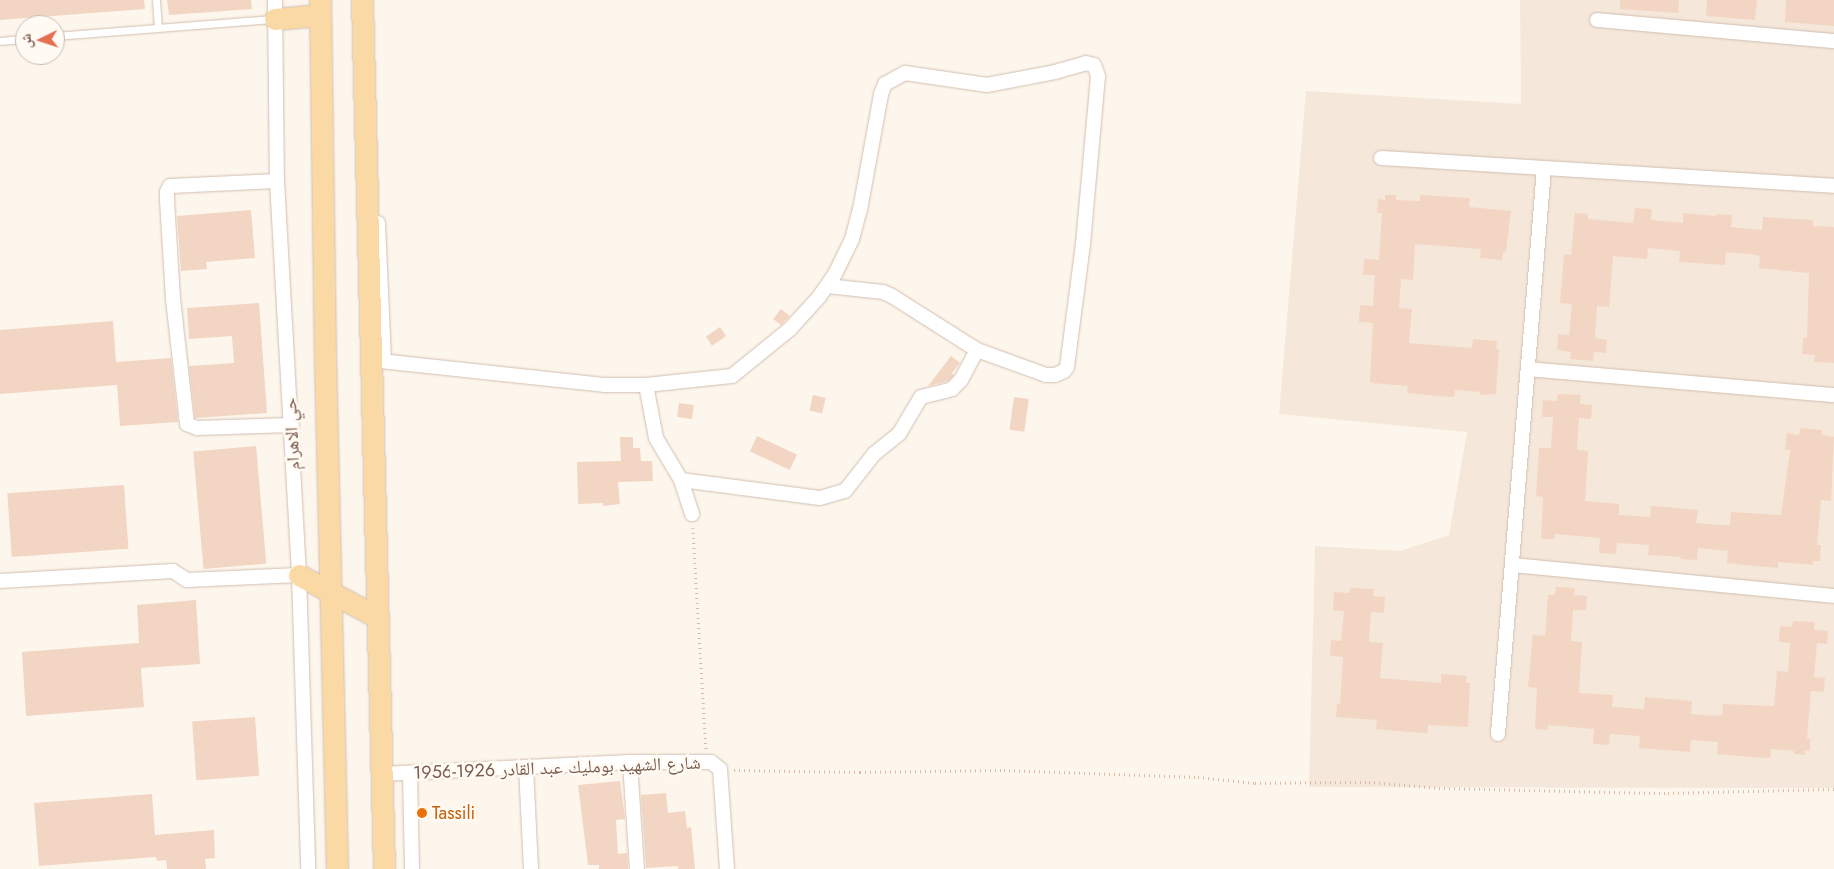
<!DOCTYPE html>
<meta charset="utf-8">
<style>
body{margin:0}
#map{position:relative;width:1834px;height:869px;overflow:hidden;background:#fdf6ec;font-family:Jost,"Noto Naskh Arabic",sans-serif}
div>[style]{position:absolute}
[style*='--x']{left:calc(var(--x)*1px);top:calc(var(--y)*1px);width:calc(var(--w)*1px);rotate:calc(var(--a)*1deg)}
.residential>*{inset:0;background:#f5e8da}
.building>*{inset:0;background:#f3d5c3;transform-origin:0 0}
.path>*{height:2.5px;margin-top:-1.25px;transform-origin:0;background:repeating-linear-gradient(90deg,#d9b8a5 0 1px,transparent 0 5px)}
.roads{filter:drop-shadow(0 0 1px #d1beb0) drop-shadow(0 0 1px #d1beb0)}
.lane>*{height:7px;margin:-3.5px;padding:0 3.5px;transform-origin:3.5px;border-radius:3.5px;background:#fff}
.street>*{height:14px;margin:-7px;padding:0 7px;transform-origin:7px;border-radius:7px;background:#fff}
.primary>*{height:21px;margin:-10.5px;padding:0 10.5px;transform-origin:10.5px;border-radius:10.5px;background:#fbd9a5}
.dots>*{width:14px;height:14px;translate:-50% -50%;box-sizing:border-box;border:2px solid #fffaf3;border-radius:50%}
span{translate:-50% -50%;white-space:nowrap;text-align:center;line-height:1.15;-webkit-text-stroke:5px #fffaf3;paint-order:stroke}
.street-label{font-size:18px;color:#7a5c4d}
.food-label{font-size:18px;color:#c56008}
.left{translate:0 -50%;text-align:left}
.north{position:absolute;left:15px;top:15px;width:50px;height:50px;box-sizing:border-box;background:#fffaf3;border:1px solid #cabbb1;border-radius:50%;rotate:266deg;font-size:14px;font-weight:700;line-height:20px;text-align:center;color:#7a5c4d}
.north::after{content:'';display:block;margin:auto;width:18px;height:22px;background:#e76f51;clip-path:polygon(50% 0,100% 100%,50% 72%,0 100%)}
</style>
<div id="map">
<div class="residential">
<i style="clip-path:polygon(1520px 0,1834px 0,1834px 788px,1309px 787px,1315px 546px,1400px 551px,1449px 535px,1467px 432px,1279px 414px,1306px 91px,1521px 104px)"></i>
</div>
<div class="building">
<i style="clip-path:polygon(0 0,144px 0,145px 9px,0 20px)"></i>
<i style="clip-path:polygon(167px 0,251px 0,252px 9px,169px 15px)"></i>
<i style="clip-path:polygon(1620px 0,1679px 0,1678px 13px,1620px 9px)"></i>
<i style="clip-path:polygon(1707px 0,1757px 0,1755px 20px,1706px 16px)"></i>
<i style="clip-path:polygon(1786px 0,1834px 0,1834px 26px,1785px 22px)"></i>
<i style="clip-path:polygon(1385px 195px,1396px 195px,1396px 200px,1420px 201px,1420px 195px,1470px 198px,1469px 207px,1511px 211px,1506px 252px,1503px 252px,1502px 260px,1480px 258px,1481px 249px,1415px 244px,1413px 280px,1401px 279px,1399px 308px,1412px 309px,1409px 343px,1472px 348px,1473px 339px,1497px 341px,1496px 349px,1499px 349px,1496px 394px,1480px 395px,1480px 392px,1455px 390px,1454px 397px,1439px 396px,1407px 393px,1408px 386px,1372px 383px,1370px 381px,1373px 323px,1359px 322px,1360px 305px,1373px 306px,1375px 275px,1363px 275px,1364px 259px,1379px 260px,1382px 213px,1377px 213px,1378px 199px,1385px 200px)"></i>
<i style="clip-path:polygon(1635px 208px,1652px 209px,1651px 220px,1683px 223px,1683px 213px,1716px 216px,1716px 214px,1732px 215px,1731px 227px,1762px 230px,1763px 217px,1813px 220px,1813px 226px,1834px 227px,1834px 363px,1814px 362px,1815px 355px,1802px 354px,1803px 338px,1807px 338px,1809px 273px,1759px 268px,1760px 256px,1750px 254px,1726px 252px,1725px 265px,1696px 263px,1679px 262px,1680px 251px,1648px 248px,1647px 259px,1613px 256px,1609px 307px,1597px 306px,1595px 338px,1607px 340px,1606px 353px,1594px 352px,1593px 361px,1570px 359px,1571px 352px,1557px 350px,1558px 334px,1569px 335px,1572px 304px,1560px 303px,1564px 254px,1571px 255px,1575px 213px,1588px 214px,1588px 219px,1633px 223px)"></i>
<i style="clip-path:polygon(251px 210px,255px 258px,206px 262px,207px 269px,181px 271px,177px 216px)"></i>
<i style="clip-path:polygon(259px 303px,267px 413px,195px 418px,189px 366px,234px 363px,232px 336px,189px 339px,187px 308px)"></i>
<i style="clip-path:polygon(781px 309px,790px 316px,781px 325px,773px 319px)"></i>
<i style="clip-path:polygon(113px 321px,116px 362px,171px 358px,178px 422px,120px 426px,117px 385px,0 394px,0 330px)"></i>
<i style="left:720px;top:327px;width:11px;height:17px;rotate:56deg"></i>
<i style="clip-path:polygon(951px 356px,960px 363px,952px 373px,954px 375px,948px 381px,928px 386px)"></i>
<i style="clip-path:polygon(1558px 394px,1581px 395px,1580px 404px,1592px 405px,1591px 419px,1579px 418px,1577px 450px,1588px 451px,1585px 501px,1619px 504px,1619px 515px,1650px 517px,1651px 506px,1668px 507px,1698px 510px,1696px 523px,1720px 525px,1730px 525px,1731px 512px,1781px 515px,1790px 450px,1785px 450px,1787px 433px,1799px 435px,1800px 428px,1822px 430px,1822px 435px,1834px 437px,1831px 501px,1821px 500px,1817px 545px,1821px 545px,1820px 561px,1813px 561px,1813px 565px,1778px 562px,1778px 568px,1755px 566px,1727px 563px,1728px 551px,1698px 548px,1697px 560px,1680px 559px,1681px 557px,1648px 555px,1649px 545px,1617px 543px,1616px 554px,1599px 553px,1600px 538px,1555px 534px,1554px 539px,1541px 539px,1543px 497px,1536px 496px,1539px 448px,1551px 448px,1553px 417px,1542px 417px,1543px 400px,1557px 401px)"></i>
<i style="left:813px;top:395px;width:13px;height:16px;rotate:13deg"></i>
<i style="left:1014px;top:397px;width:15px;height:33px;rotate:8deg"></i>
<i style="left:679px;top:403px;width:15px;height:14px;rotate:8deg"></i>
<i style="left:757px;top:436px;width:44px;height:17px;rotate:25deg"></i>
<i style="clip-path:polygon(620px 437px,633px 437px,633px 448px,640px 448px,641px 461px,652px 461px,653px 481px,618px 482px,620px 504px,603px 506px,603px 503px,578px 504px,577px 462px,621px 461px)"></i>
<i style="left:256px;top:446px;width:118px;height:63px;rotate:85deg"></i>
<i style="left:124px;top:485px;width:64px;height:117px;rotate:86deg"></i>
<i style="clip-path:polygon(1556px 587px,1575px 588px,1574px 595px,1587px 596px,1586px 610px,1573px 610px,1571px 641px,1582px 642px,1579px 693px,1613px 695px,1612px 707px,1644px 709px,1645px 697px,1692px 701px,1691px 714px,1713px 716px,1722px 715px,1723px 704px,1774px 706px,1777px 671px,1788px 672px,1790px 643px,1779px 642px,1780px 626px,1792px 627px,1793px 621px,1815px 622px,1814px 630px,1828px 631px,1827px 644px,1817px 643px,1814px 677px,1825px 678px,1824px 692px,1811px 691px,1807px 738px,1810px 739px,1810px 751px,1805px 750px,1805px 755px,1794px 754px,1794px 751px,1771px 749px,1770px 758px,1750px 757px,1717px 754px,1718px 742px,1691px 740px,1690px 752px,1639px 748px,1640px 736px,1610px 734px,1609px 745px,1593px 744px,1594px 729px,1548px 725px,1547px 730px,1535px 729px,1537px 688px,1528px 687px,1533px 635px,1545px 636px,1548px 595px,1555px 595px)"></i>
<i style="clip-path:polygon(1350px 588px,1374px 589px,1373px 596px,1385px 597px,1384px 613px,1371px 612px,1369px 642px,1383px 643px,1380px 678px,1441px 683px,1441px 674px,1467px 676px,1466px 683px,1470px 683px,1468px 727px,1428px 725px,1427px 733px,1408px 732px,1376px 729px,1377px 720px,1336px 717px,1337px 704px,1340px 704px,1343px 657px,1330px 656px,1331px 640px,1341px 641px,1344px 611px,1333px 610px,1334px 592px,1349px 593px)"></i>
<i style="clip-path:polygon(196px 600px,200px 664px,141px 668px,144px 707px,26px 716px,22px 652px,139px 643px,137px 605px)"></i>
<i style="left:255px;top:717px;width:59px;height:63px;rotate:86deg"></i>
<i style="clip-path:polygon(620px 781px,625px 819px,616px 820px,618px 854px,627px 853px,628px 869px,599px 869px,599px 865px,588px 865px,578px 785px)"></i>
<i style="clip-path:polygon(666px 793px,668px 813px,685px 811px,687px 828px,691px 827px,695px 869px,678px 869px,678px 866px,646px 868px,641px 795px)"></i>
<i style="clip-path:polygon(152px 794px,155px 835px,214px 830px,215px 858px,205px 859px,206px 869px,167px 869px,166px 860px,157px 861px,156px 857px,39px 866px,34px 803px)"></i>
</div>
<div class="path">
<i style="--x:693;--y:528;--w:222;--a:86.6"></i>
<i style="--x:734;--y:770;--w:126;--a:0.9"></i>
<i style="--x:860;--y:772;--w:144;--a:-0.8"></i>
<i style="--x:1004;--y:770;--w:194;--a:2.1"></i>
<i style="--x:1198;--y:777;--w:57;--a:6"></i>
<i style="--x:1255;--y:783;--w:114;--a:-0.5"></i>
<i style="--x:1369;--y:782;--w:70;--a:4.9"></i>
<i style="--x:1439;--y:788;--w:229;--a:1.3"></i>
<i style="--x:1668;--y:793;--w:166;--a:-1.4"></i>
</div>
<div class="roads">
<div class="lane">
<i style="--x:156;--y:0;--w:27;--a:86"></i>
<i style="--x:55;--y:36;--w:218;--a:-4.5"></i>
<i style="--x:0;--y:41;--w:25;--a:-5"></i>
</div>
<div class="street">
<i style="--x:275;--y:0;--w:181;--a:89.4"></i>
<i style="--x:277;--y:181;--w:395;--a:86.8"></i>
<i style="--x:299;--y:575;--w:294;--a:88.2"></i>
<i style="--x:1597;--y:20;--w:238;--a:5.1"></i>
<i style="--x:1381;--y:158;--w:454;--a:3.5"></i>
<i style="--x:277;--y:181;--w:107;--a:177.3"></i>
<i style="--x:170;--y:186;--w:7;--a:117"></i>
<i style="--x:167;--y:192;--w:8;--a:90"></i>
<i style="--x:167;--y:200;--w:99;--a:86.5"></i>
<i style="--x:173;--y:299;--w:126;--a:83.6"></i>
<i style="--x:187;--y:424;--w:11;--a:22"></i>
<i style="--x:197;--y:428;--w:95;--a:-1.8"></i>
<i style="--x:378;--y:223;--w:138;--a:87.5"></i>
<i style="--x:371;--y:360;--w:234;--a:6.1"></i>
<i style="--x:604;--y:385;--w:42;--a:0"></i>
<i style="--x:646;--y:385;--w:86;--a:-6"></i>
<i style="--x:732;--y:376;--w:75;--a:-39"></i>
<i style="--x:790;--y:329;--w:43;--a:-47.8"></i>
<i style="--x:819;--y:297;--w:28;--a:-55"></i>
<i style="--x:835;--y:274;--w:39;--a:-64"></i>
<i style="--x:852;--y:239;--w:30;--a:-75"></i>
<i style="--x:860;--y:210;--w:118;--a:-79.7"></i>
<i style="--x:881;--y:94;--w:11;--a:-68"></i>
<i style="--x:885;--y:84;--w:23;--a:-29"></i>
<i style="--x:905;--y:73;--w:83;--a:8.3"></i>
<i style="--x:987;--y:85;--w:69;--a:-10.8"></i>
<i style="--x:1055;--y:72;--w:32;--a:-16"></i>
<i style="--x:1086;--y:63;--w:8;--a:14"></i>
<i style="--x:1094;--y:65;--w:12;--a:70"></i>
<i style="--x:1098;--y:76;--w:169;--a:95.1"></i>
<i style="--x:1083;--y:244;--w:124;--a:97.4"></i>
<i style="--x:1067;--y:367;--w:5;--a:127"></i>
<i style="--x:1064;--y:371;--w:10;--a:156"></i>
<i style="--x:1055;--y:375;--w:9;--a:180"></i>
<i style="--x:1046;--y:375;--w:73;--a:-160.1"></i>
<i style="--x:977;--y:350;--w:101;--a:-147.6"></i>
<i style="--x:892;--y:296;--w:10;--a:-156"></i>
<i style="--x:883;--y:292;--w:56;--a:-173.9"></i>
<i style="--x:1528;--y:369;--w:307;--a:4.9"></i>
<i style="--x:646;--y:385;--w:54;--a:79.3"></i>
<i style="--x:656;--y:438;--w:49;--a:59.2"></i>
<i style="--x:681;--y:480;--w:36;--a:72"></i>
<i style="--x:681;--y:480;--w:140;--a:7.4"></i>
<i style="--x:820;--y:498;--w:26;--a:-16"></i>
<i style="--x:845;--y:491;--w:47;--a:-51.9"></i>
<i style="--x:874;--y:454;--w:32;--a:-39"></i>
<i style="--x:899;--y:434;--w:43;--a:-59.3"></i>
<i style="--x:921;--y:397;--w:32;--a:-14"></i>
<i style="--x:952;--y:389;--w:13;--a:-45"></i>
<i style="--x:961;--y:380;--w:34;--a:-62"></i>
<i style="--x:1512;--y:565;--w:323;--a:5.5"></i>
<i style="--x:0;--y:581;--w:173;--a:-3.3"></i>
<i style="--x:173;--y:571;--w:17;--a:33"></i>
<i style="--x:187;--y:580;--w:112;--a:-2.6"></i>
<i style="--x:1498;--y:734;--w:568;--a:-85.35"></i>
<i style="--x:630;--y:762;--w:107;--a:86.3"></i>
<i style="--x:526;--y:767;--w:102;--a:87.2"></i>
<i style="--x:410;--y:773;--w:96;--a:88.8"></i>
<i style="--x:382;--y:774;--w:248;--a:-2.8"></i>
<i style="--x:630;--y:762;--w:81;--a:0"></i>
<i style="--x:711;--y:762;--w:11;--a:38"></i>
<i style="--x:720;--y:769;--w:100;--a:86"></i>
</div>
<div class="primary">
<i style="--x:320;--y:0;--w:357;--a:89.2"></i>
<i style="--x:325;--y:357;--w:512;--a:88.66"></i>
<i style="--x:362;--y:0;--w:869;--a:88.55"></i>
<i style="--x:275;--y:19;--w:45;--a:-5.1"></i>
<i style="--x:299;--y:575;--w:89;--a:28.3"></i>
</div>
</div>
<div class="dots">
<i style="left:422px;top:813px;background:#e8710a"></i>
</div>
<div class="street-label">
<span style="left:292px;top:434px;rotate:-93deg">حي الاهرام</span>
<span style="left:557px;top:768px;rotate:-2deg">شارع الشهيد بومليك عبد القادر 1926-1956</span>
</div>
<div class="food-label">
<span class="left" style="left:432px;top:813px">Tassili</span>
</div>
<div class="north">ش</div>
</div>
